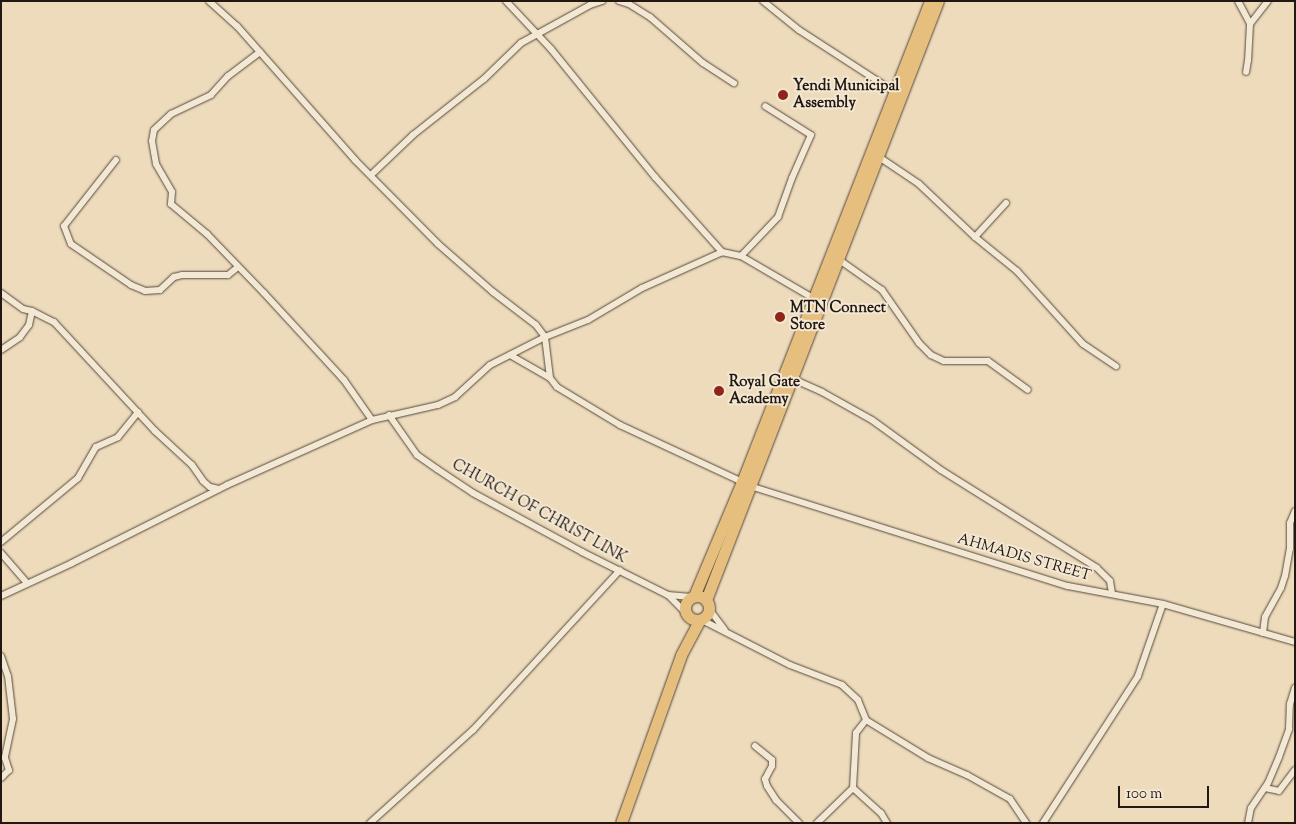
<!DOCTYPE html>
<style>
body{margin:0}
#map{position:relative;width:1296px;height:824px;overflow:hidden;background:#eddbbc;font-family:"Sorts Mill Goudy",serif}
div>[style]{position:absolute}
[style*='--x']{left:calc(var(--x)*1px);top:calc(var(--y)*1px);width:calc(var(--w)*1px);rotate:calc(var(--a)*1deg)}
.roads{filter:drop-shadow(0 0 1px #55483c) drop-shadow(0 0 1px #55483c)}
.street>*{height:6px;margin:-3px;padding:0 3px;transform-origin:3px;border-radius:3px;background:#f3e8d3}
.highway>*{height:11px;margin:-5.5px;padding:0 5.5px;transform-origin:5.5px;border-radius:5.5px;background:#e6be7e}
.highway>.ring{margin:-5.5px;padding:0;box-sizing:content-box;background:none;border:11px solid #e6be7e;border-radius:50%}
.dots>*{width:14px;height:14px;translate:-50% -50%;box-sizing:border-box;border:2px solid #f3e8d3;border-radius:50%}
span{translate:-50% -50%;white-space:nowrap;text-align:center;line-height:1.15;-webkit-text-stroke:4px #f3e8d3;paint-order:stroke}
.poi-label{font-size:15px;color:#221711;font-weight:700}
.left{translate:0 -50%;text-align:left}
.street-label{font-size:15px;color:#221711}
.frame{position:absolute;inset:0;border:2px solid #221711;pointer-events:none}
.scale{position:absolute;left:1118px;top:786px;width:91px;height:22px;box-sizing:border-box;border:2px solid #221711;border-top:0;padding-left:6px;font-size:15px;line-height:18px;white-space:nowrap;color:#221711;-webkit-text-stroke:4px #f3e8d3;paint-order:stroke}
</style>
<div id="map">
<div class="roads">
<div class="street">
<i style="--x:209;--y:1;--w:38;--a:42"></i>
<i style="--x:237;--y:26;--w:179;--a:48.6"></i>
<i style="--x:355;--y:160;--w:118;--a:45.3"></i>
<i style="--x:438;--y:244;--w:73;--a:41.1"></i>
<i style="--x:493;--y:292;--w:54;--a:37.5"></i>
<i style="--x:536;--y:325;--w:15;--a:53"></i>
<i style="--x:545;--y:337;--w:41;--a:83"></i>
<i style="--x:506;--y:1;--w:66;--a:46.8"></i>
<i style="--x:551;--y:49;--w:165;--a:50.9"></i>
<i style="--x:655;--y:177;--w:101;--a:48.2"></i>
<i style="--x:619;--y:1;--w:10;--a:17"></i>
<i style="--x:629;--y:4;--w:25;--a:32"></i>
<i style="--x:650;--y:17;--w:70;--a:41"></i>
<i style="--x:703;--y:63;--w:37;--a:33"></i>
<i style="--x:763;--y:1;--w:46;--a:38.9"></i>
<i style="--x:799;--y:30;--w:114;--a:32.9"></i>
<i style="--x:1238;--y:1;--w:26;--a:62"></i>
<i style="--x:1250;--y:24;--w:36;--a:93"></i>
<i style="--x:1248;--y:60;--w:12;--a:99"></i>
<i style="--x:1250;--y:24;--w:29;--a:-52"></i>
<i style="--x:260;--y:52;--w:40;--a:143"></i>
<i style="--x:228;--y:76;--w:25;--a:132"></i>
<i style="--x:211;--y:95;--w:44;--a:154.6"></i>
<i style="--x:171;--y:114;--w:23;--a:137"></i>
<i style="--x:154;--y:130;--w:11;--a:100"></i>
<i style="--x:152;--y:141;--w:23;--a:80"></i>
<i style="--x:156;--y:164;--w:32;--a:60"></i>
<i style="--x:172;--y:192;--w:12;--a:95"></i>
<i style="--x:171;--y:204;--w:47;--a:39.8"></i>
<i style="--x:207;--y:234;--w:82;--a:46"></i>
<i style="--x:264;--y:293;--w:118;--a:47.4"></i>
<i style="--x:344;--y:380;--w:49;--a:55"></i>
<i style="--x:879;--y:157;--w:48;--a:34"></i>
<i style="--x:919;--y:184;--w:77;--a:43.4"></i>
<i style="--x:975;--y:237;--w:54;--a:39"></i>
<i style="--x:1017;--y:271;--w:98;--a:47.9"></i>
<i style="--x:1083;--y:344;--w:40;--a:34"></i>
<i style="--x:116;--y:160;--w:84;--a:128.2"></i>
<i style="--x:64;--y:226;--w:19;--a:69"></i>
<i style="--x:71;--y:244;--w:73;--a:34.3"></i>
<i style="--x:131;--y:285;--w:15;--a:23"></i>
<i style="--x:145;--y:291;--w:15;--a:-4"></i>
<i style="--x:160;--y:290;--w:19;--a:-43"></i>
<i style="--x:174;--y:277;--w:8;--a:-14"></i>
<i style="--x:182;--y:275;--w:46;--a:0"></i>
<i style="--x:228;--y:275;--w:13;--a:-39"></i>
<i style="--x:371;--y:175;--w:58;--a:-43.6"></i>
<i style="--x:413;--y:135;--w:90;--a:-38.3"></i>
<i style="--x:484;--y:79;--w:52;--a:-44.2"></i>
<i style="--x:521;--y:43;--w:79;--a:-28.8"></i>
<i style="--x:590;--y:5;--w:13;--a:-18"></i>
<i style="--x:975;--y:237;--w:46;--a:-47.6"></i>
<i style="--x:741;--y:256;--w:54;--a:-46.5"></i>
<i style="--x:778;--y:217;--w:41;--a:-70.3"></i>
<i style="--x:792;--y:178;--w:47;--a:-66.2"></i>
<i style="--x:811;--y:135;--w:54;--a:-147.8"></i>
<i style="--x:838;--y:259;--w:54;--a:35.2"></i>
<i style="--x:882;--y:290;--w:65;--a:55.1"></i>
<i style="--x:919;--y:343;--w:17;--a:45"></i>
<i style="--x:931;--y:355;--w:14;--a:25"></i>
<i style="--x:944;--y:361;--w:44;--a:0"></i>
<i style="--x:988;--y:361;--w:49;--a:35.9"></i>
<i style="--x:1;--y:293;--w:27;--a:36"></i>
<i style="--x:23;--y:309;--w:9;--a:13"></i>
<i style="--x:32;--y:311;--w:25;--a:27"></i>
<i style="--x:54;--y:322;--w:149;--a:47.2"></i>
<i style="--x:155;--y:431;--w:50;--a:42.6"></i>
<i style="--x:192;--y:465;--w:19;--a:55"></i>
<i style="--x:203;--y:481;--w:9;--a:41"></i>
<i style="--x:210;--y:487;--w:9;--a:13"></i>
<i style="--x:1;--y:350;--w:23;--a:-34"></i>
<i style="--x:20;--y:337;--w:15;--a:-53"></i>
<i style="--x:29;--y:325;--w:14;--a:-78"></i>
<i style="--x:510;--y:355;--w:46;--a:29.9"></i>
<i style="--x:550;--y:378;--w:11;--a:52"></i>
<i style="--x:557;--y:387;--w:74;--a:31.1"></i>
<i style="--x:620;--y:425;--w:135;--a:25"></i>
<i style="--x:793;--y:379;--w:32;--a:24"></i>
<i style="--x:822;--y:392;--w:57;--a:29.2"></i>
<i style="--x:872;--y:420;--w:85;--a:35.9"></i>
<i style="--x:941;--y:470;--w:184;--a:32.1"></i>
<i style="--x:1097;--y:568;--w:18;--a:45"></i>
<i style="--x:1110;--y:581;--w:13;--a:81"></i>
<i style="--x:389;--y:415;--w:49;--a:55"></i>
<i style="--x:417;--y:455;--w:24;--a:35"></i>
<i style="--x:437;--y:469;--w:43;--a:33.7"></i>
<i style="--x:473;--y:493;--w:124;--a:28.4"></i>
<i style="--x:582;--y:552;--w:96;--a:26.6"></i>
<i style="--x:668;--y:595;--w:23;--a:45"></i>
<i style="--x:750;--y:486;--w:333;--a:17.5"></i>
<i style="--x:1068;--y:586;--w:97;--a:10.7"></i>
<i style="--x:1163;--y:604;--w:137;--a:16.1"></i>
<i style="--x:1;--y:542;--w:100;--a:-39.7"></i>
<i style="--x:78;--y:478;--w:36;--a:-60"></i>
<i style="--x:96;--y:447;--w:24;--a:-24"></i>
<i style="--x:118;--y:437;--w:32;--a:-51"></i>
<i style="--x:1;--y:553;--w:40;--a:49"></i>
<i style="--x:668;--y:595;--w:23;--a:5"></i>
<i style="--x:1;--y:596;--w:78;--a:-24.9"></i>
<i style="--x:72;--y:563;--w:174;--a:-26.7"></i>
<i style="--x:227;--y:485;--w:159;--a:-24.1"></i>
<i style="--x:372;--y:420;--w:68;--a:-12.8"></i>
<i style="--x:438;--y:405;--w:19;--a:-25"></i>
<i style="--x:455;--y:397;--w:47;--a:-42.4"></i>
<i style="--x:490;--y:365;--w:62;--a:-27"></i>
<i style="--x:545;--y:337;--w:46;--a:-21.6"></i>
<i style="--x:588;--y:320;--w:63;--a:-30.7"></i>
<i style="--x:642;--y:288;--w:88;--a:-24.2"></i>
<i style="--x:722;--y:252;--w:19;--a:12"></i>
<i style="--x:741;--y:256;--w:83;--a:30.3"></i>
<i style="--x:709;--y:609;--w:26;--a:53"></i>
<i style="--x:702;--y:620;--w:99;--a:27.1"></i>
<i style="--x:790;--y:665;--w:56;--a:21"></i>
<i style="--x:842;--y:685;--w:22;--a:43"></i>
<i style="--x:858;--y:700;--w:22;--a:68"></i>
<i style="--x:866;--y:720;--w:73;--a:31.5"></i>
<i style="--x:928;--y:758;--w:43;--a:23.6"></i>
<i style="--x:967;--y:775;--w:49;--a:29.2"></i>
<i style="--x:1010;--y:799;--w:29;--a:56"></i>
<i style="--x:1263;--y:633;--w:16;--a:-83"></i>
<i style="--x:1265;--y:617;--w:33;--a:-61"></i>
<i style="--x:1281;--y:588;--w:13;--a:-72"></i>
<i style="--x:1285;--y:576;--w:27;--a:-80"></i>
<i style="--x:1290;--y:549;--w:26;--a:-90"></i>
<i style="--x:1290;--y:523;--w:13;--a:-67"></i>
<i style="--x:1;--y:656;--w:21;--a:71"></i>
<i style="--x:8;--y:676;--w:43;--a:83.4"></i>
<i style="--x:13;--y:719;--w:40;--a:102"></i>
<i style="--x:5;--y:758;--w:13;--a:72"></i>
<i style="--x:9;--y:770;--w:11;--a:135"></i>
<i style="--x:866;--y:720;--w:16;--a:128"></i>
<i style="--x:856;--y:733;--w:55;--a:93.1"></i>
<i style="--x:853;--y:788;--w:38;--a:42"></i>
<i style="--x:881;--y:813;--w:12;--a:59"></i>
<i style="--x:755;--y:746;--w:22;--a:39"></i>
<i style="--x:772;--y:760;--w:6;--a:90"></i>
<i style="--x:772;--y:766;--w:15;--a:118"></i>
<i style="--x:765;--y:779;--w:7;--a:74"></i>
<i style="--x:767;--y:786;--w:17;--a:57"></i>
<i style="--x:776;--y:800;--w:33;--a:45"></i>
<i style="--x:1265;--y:788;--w:14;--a:12"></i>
<i style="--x:1279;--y:791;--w:26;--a:-53"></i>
<i style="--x:370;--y:823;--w:139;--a:-42.1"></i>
<i style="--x:473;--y:730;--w:217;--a:-47.4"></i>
<i style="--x:817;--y:823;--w:50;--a:-44.2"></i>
<i style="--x:1043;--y:823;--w:175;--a:-57.1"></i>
<i style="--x:1138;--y:676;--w:76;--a:-70.9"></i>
<i style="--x:1248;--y:823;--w:15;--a:-79"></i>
<i style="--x:1251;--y:808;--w:30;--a:-56"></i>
<i style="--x:1268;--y:783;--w:28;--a:-67"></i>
<i style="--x:1279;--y:757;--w:30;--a:-70"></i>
<i style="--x:1289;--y:729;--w:25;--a:-88"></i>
<i style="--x:1290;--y:704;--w:17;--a:-73"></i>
</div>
<div class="highway">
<i class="ring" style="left:685px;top:596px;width:13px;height:13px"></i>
<i style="--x:694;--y:596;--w:124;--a:-67.2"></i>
<i style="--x:742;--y:482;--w:516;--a:-68.65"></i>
<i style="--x:706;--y:600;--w:642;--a:-68.83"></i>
<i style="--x:621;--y:823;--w:178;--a:-70.3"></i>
<i style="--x:681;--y:655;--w:38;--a:-62"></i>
</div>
</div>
<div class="dots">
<i style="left:783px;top:95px;background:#8f2418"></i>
<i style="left:780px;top:317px;background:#8f2418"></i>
<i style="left:719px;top:391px;background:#8f2418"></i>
</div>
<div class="poi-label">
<span class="left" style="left:793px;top:95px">Yendi Municipal<br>Assembly</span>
<span class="left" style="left:790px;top:317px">MTN Connect<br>Store</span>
<span class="left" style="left:729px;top:391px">Royal Gate<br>Academy</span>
</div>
<div class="street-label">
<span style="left:539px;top:512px;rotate:29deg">CHURCH OF CHRIST LINK</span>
<span style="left:1024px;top:558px;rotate:16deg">AHMADIS STREET</span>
</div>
<div class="frame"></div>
<div class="scale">100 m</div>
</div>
